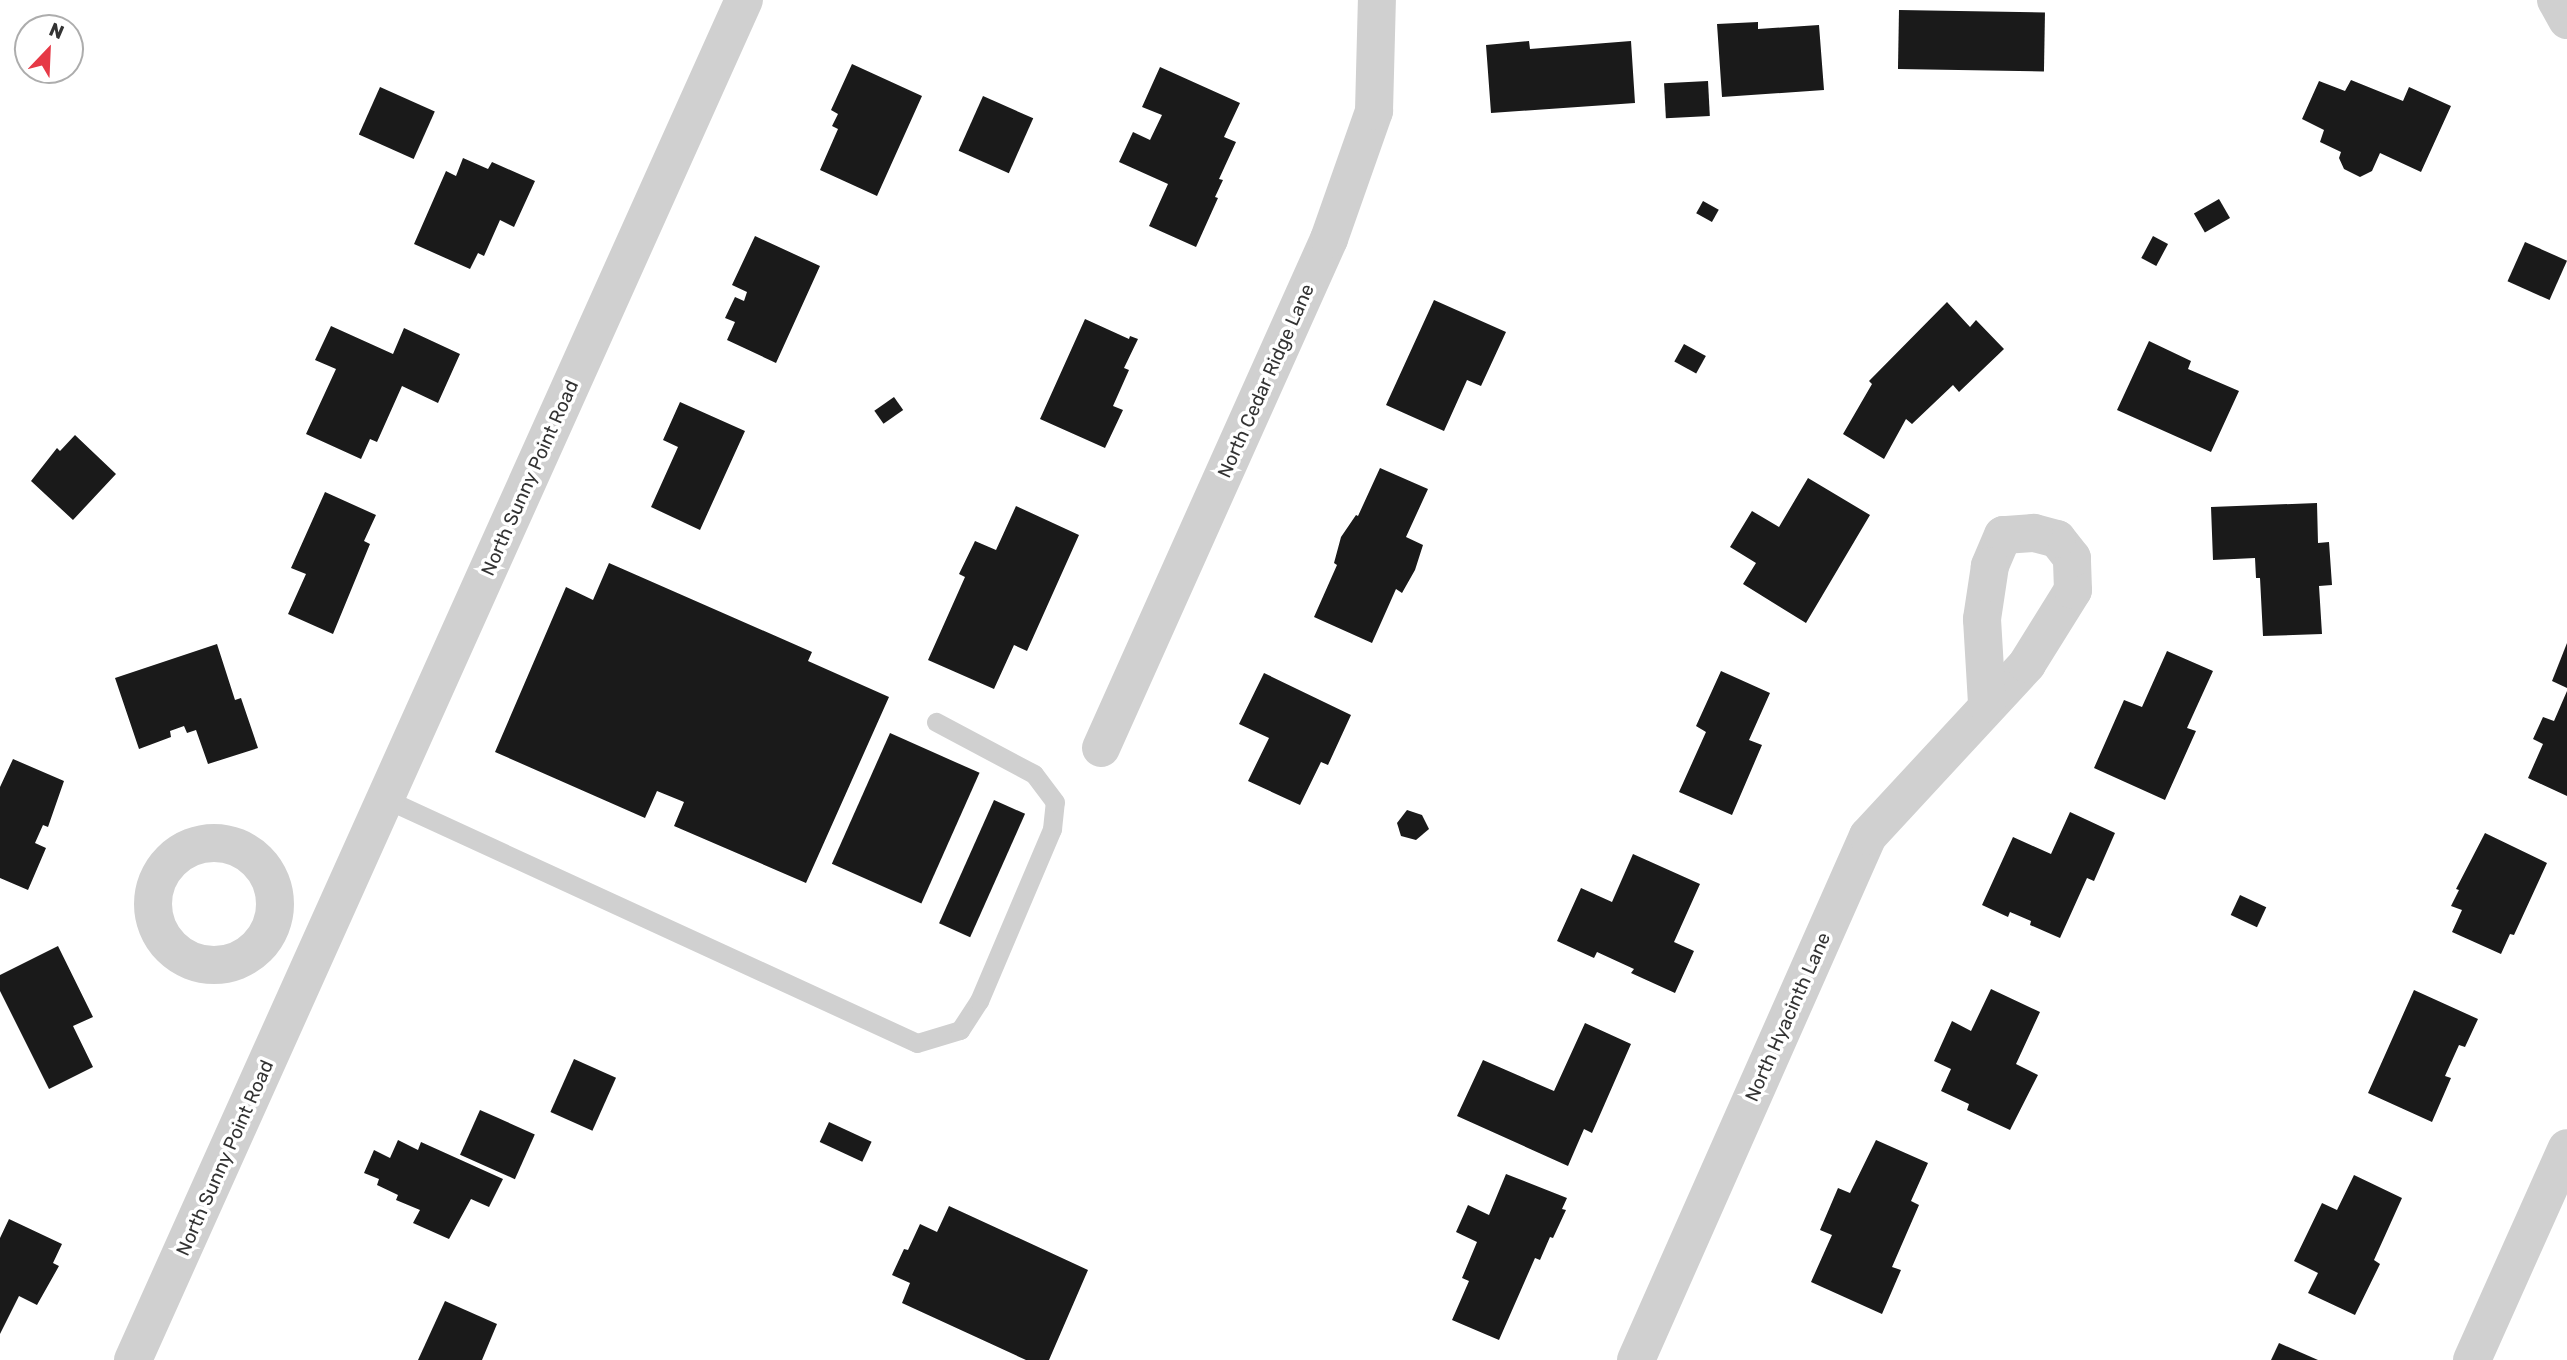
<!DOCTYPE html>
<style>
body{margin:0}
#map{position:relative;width:2567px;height:1360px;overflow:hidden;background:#fff;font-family:Rubik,sans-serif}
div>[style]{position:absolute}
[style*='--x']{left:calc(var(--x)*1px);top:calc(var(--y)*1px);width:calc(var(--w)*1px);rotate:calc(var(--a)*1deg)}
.building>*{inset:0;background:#1a1a1a;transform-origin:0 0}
.service>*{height:19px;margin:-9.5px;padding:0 9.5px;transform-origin:9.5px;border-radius:9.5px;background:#d0d0d0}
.minor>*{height:38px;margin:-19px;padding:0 19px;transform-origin:19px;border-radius:19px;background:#d0d0d0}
.minor>.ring{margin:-19px;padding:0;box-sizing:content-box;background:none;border:38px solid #d0d0d0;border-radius:50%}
span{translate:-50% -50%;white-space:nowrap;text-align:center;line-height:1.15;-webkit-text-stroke:7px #fff;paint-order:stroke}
.street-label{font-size:19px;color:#333}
.north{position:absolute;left:14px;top:14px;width:70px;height:70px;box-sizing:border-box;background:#fff;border:2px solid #adadad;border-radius:50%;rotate:23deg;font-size:19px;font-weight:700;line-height:28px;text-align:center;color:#333}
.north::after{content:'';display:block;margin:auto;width:24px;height:32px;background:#e63946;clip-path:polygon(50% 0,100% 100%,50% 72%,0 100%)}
</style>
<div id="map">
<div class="building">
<i style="left:1899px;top:10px;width:146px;height:59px;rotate:1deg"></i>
<i style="clip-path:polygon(1758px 22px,1758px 29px,1819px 25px,1824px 90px,1722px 97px,1717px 24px)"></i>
<i style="clip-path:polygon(1529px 41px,1530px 49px,1631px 41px,1635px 103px,1491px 113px,1486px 45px)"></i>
<i style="clip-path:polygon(852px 64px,922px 96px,877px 196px,820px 170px,838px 129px,832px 126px,838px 114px,831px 110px)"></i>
<i style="clip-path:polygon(1160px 67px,1240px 103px,1224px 137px,1236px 142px,1219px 179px,1223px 180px,1215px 197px,1218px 198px,1196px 247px,1149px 226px,1168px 184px,1119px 162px,1133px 132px,1150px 140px,1162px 115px,1142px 107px)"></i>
<i style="clip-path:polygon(2351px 80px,2403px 101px,2409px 87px,2451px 106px,2421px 172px,2380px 153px,2372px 171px,2360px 177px,2344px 169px,2339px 158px,2341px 152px,2320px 142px,2324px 130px,2302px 119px,2319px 81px,2345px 91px)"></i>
<i style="left:1708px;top:81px;width:35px;height:44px;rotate:87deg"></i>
<i style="left:380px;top:87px;width:60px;height:52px;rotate:24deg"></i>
<i style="left:983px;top:96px;width:55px;height:60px;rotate:24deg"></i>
<i style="clip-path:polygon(463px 158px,488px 169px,492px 162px,535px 181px,514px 227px,500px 220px,484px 256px,478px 253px,470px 269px,414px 244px,446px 171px,456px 176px)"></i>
<i style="left:2219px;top:199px;width:22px;height:29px;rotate:60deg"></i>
<i style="left:1703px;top:201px;width:18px;height:14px;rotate:29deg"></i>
<i style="clip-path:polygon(755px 236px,820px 266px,776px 363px,727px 340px,735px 322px,725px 318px,735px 297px,744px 301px,747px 292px,732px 285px)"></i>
<i style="left:2153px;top:236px;width:17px;height:25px;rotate:28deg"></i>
<i style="left:2525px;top:242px;width:46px;height:43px;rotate:24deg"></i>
<i style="clip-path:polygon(1434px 300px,1506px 332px,1481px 386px,1467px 380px,1444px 431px,1386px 405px)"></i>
<i style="clip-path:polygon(1947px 302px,1970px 327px,1976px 320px,2004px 349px,1959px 392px,1953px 385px,1912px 424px,1906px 419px,1884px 459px,1843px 434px,1872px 384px,1869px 381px)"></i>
<i style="clip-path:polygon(1085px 319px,1129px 339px,1130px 336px,1138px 339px,1124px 368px,1129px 370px,1113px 406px,1123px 410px,1105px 448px,1040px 419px)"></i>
<i style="clip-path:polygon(331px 326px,393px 354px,404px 328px,460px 354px,438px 403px,402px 386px,377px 442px,370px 439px,361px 459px,306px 434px,336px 369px,315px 360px)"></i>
<i style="clip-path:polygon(2149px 341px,2191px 361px,2188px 369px,2239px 391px,2211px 452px,2117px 410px)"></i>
<i style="left:1684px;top:344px;width:25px;height:20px;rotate:29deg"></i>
<i style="left:894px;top:397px;width:16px;height:24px;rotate:55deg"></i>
<i style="clip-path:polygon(680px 402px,745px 431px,700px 530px,651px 507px,678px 447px,663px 440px)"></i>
<i style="clip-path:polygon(75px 435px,116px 474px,73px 520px,31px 481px,57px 448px,60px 451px)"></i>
<i style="clip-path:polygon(1380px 468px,1428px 489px,1406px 537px,1423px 545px,1415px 570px,1402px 593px,1396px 589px,1372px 643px,1314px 617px,1337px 565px,1334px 563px,1341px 537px,1356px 515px,1358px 516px)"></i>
<i style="clip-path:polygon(1808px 478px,1870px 515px,1806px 623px,1743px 584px,1756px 563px,1730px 547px,1752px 511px,1779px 527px)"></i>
<i style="clip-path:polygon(325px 492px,376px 515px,364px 541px,370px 544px,333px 634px,288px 614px,306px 574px,291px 568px)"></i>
<i style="clip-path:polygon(2317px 503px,2318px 543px,2329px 542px,2332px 585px,2319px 586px,2322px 634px,2263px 636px,2260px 578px,2256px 578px,2255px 558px,2213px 560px,2211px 507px)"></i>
<i style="clip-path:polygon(1016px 506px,1079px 535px,1027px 651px,1014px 645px,994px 689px,928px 660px,965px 577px,959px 574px,975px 541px,996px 550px)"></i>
<i style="clip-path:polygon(609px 563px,812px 652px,808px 661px,889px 697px,806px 883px,674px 826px,684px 802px,657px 791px,645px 818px,495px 752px,566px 587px,593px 600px)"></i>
<i style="clip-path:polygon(2567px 643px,2567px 688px,2552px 681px)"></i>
<i style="clip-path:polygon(217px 644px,235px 700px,241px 698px,258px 748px,208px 764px,196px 730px,187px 733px,184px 726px,170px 731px,171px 737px,139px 749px,115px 678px)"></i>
<i style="clip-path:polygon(2167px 651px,2213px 671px,2187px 728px,2196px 731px,2165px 800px,2094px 768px,2124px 700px,2142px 707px)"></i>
<i style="clip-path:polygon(1721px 671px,1770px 693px,1749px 740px,1762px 745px,1732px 815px,1679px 792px,1706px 732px,1696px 726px)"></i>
<i style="clip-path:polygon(1264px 673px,1351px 715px,1328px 765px,1321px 762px,1300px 805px,1248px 781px,1269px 738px,1239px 724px)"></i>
<i style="clip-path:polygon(2567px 691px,2567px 796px,2528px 778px,2543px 744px,2533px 739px,2543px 717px,2554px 721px)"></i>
<i style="left:890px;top:733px;width:98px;height:143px;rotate:24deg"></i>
<i style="clip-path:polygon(13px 759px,64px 781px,48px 827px,43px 825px,35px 843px,46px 848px,28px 890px,0 878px,0 787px)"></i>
<i style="left:994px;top:800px;width:34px;height:135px;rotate:24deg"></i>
<i style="clip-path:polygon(1407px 810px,1422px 815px,1429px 829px,1416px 840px,1401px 836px,1397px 823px)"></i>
<i style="clip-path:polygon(2070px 812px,2115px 833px,2094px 881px,2087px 878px,2060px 938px,2030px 925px,2031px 921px,2010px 912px,2008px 917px,1982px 905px,2013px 837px,2051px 854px)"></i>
<i style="clip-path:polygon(2485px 833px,2547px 863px,2514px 935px,2510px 934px,2501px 954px,2452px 932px,2462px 910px,2451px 906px,2459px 890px,2456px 889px)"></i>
<i style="clip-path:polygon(1633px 854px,1700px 884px,1674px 942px,1694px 951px,1675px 993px,1631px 973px,1634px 969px,1597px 952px,1594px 958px,1557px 941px,1581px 888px,1612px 902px)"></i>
<i style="left:2240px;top:895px;width:29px;height:22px;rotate:25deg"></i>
<i style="clip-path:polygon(58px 946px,93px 1017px,73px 1026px,93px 1067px,49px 1089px,0 991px,0 975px)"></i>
<i style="clip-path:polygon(1991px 989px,2040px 1012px,2016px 1064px,2038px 1075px,2010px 1130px,1967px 1110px,1969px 1104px,1941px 1091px,1951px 1069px,1934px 1061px,1952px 1021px,1971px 1031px)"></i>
<i style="clip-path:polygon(2414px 990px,2478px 1019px,2465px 1047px,2459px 1045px,2445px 1076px,2451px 1078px,2432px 1122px,2368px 1093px)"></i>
<i style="clip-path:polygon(1585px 1023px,1631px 1044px,1592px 1133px,1584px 1129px,1568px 1166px,1457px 1116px,1483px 1060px,1554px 1091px)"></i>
<i style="left:574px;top:1059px;width:46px;height:58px;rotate:24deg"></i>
<i style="left:480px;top:1110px;width:60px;height:49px;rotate:24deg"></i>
<i style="left:829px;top:1122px;width:47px;height:22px;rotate:25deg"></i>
<i style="clip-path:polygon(398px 1140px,418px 1150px,421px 1142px,503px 1179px,489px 1207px,471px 1199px,449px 1239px,413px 1223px,420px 1210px,396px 1200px,398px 1195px,377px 1185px,379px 1179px,364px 1173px,374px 1150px,390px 1158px)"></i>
<i style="clip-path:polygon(1876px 1140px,1928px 1163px,1911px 1201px,1919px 1205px,1892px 1267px,1901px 1270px,1882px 1314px,1811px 1282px,1832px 1235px,1820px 1230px,1838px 1188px,1850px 1193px)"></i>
<i style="clip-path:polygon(1506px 1174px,1567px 1198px,1562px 1209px,1566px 1210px,1553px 1238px,1550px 1237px,1540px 1260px,1535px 1258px,1499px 1340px,1452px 1320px,1469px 1281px,1462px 1278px,1477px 1242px,1456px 1232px,1468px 1205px,1489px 1215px)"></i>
<i style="clip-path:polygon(2354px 1175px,2402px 1198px,2374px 1260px,2380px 1264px,2355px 1315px,2308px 1293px,2318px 1273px,2294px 1261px,2322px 1203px,2337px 1210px)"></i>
<i style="clip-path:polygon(949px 1206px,1088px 1270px,1049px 1360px,1026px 1360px,902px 1303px,910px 1283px,892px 1275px,904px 1249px,908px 1250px,920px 1224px,937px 1232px)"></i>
<i style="clip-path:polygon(9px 1219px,62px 1244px,53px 1263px,59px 1266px,37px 1305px,19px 1296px,0 1334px,0 1238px)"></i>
<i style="clip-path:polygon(445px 1301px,497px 1324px,482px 1360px,418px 1360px)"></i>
<i style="clip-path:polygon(2279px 1343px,2318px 1360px,2271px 1360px)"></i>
</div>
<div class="service">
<i style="--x:386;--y:799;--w:584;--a:24.68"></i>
<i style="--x:917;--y:1043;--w:45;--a:-16.8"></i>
<i style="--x:960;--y:1030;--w:35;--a:-57"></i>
<i style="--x:979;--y:1001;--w:187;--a:-67"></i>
<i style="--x:1052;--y:829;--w:27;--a:-84"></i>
<i style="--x:1055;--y:802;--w:35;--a:-127"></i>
<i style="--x:1034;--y:774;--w:111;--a:-152"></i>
</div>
<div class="minor">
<i style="--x:2556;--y:0;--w:23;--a:61"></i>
<i style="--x:1101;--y:748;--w:558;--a:-65.87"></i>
<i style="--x:1329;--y:239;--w:136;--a:-70.6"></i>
<i style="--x:1374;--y:111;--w:111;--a:-88.5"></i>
<i class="ring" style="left:153px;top:843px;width:84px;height:84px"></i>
<i style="--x:133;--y:1360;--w:1491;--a:-65.81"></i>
<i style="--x:1636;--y:1360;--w:573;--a:-66.12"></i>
<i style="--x:1868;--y:836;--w:234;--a:-47.2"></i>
<i style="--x:2027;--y:664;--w:87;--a:-58.1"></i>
<i style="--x:2073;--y:590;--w:32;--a:-92"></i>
<i style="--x:2072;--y:558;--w:24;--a:-128"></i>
<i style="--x:2057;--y:539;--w:24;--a:-165"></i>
<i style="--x:2034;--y:533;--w:31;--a:176"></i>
<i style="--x:2003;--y:535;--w:34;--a:113"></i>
<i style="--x:1990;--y:566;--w:54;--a:98.6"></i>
<i style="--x:1982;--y:619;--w:85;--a:86.6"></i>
<i style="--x:2472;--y:1360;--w:232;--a:-65.9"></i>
</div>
<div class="street-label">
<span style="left:1266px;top:381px;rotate:-66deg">North Cedar Ridge Lane</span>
<span style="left:530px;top:478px;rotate:-66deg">North Sunny Point Road</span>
<span style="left:1788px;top:1017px;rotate:-66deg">North Hyacinth Lane</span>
<span style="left:225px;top:1158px;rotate:-66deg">North Sunny Point Road</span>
</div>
<div class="north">N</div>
</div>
